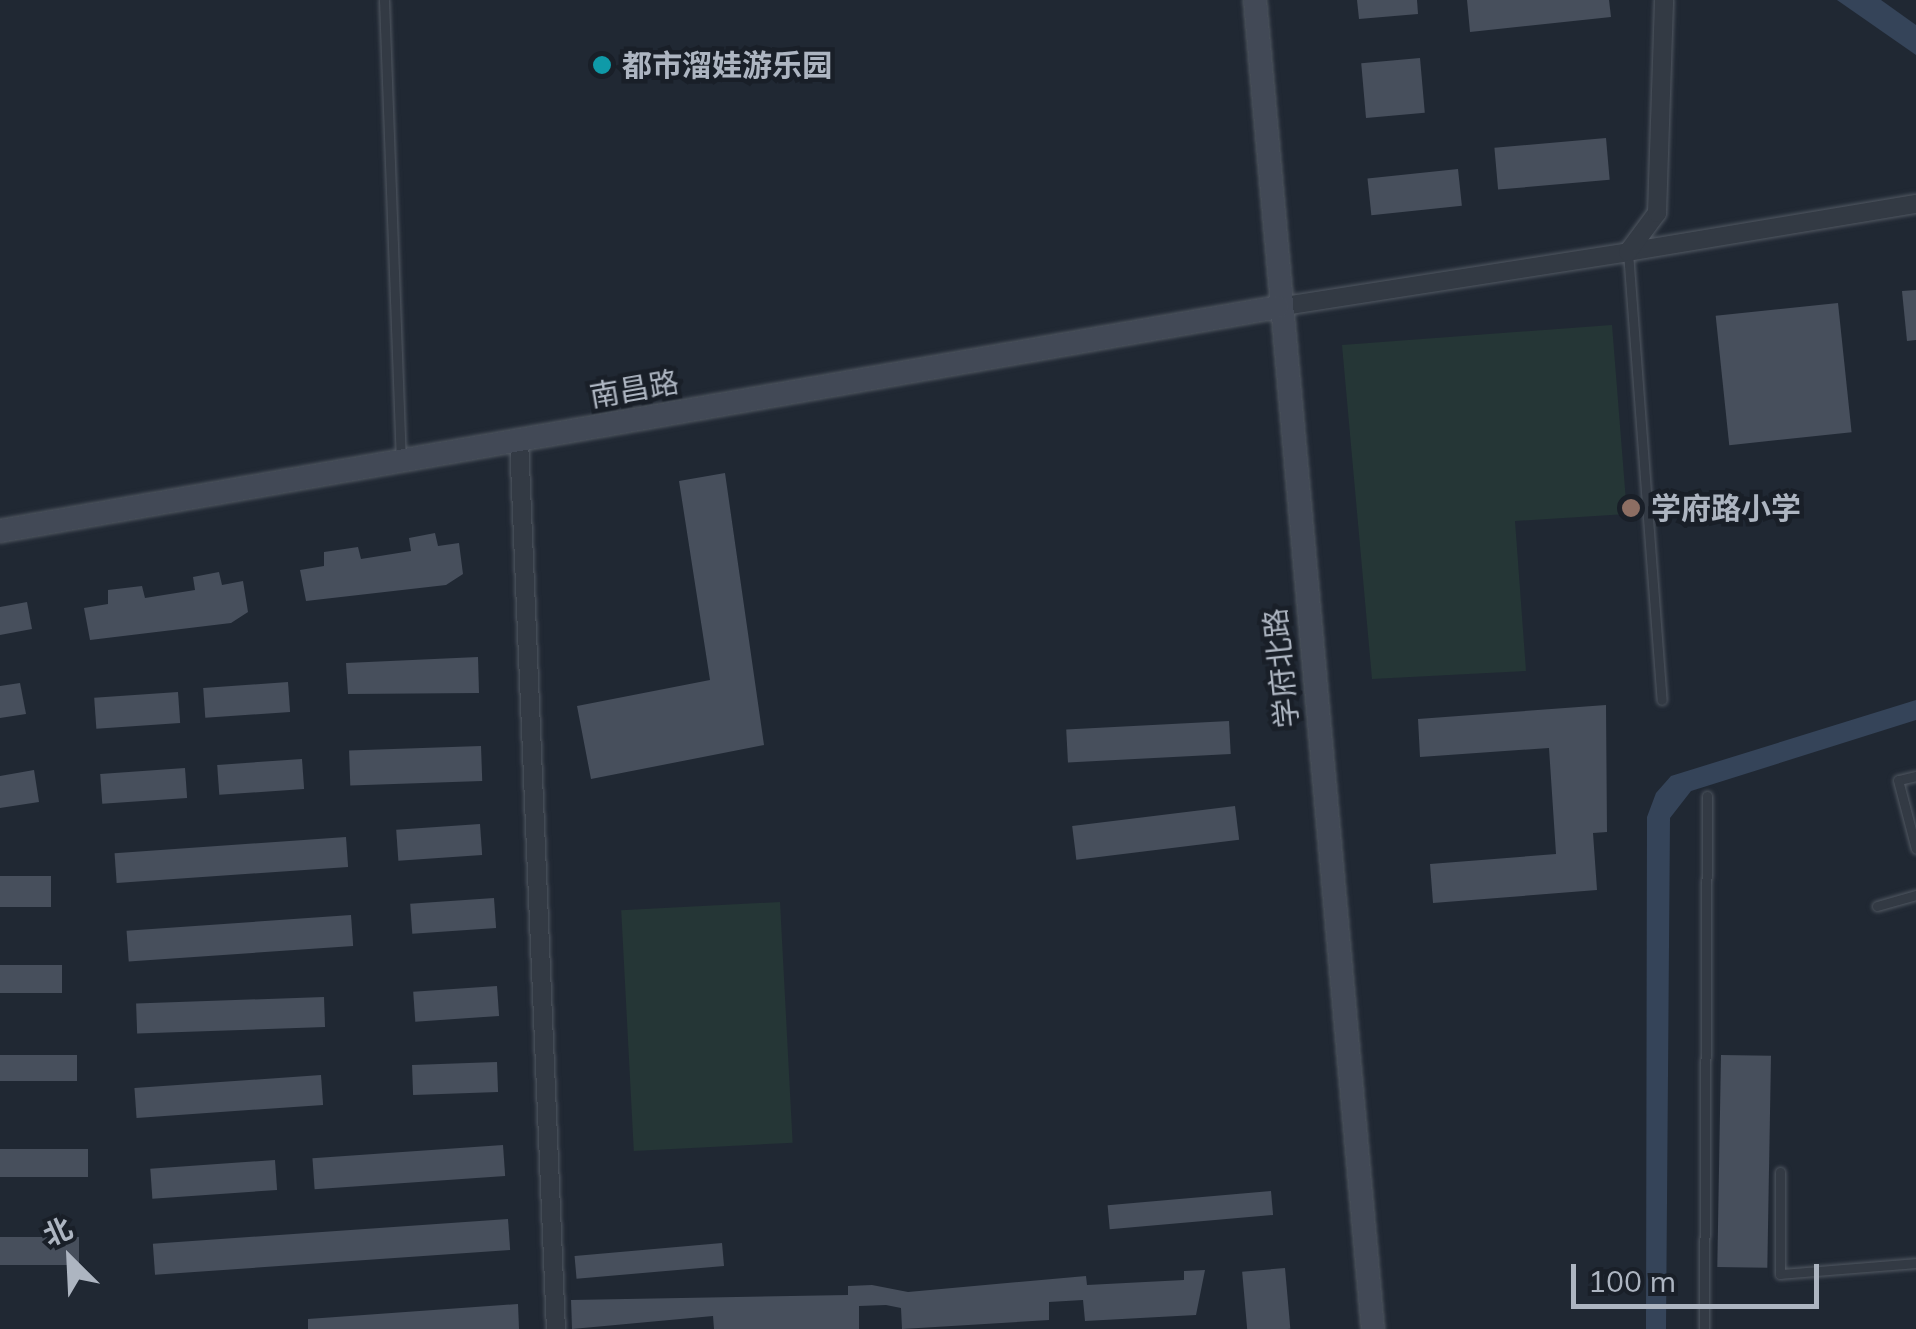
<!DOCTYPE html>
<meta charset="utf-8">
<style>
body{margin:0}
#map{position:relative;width:1916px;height:1329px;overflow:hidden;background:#202833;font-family:Mulish,"Noto Sans SC",sans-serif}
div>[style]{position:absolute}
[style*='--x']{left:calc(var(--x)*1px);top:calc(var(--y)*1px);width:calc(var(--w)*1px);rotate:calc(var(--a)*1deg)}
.green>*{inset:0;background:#253636;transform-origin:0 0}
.water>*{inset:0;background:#354459}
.building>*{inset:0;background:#474f5c;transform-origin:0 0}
.roads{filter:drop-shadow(0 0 2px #515862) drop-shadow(0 0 2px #515862)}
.lane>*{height:9px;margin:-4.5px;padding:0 4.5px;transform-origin:4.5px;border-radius:4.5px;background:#333a44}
.street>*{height:18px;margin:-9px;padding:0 9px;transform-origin:9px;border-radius:9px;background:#333a44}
.secondary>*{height:22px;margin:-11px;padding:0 11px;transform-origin:11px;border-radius:11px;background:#424956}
.dots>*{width:28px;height:28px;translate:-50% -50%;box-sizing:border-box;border:5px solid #191f28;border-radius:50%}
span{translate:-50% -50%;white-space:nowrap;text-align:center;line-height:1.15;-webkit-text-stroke:9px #191f28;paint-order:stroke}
.poi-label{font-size:30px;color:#adb5c1;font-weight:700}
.left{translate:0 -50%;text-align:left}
.street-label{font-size:30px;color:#adb5c1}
.north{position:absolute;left:20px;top:1209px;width:100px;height:100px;-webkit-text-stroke:8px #191f28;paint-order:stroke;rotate:336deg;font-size:28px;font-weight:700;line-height:40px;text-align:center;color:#adb5c1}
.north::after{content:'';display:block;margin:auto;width:35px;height:45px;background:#adb5c1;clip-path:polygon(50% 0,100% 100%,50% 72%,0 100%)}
.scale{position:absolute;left:1571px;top:1264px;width:248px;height:45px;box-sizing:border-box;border:5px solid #adb5c1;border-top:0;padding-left:12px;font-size:30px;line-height:35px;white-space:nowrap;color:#adb5c1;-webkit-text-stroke:8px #191f28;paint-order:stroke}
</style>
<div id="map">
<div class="green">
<i style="clip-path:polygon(1612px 325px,1627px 514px,1515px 521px,1526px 671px,1372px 679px,1342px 345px)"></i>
<i style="left:780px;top:902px;width:241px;height:159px;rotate:87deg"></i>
</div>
<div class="water">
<i style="clip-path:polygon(1837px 0,1881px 0,1916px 25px,1916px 55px)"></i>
<i style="clip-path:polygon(1916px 700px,1916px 720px,1691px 791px,1670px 818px,1666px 1329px,1646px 1329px,1647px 817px,1656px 793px,1671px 776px)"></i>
</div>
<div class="building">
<i style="clip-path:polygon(1357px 0,1417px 0,1418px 14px,1359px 19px)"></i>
<i style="clip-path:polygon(1467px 0,1609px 0,1611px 17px,1470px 32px)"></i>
<i style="left:1420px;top:58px;width:55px;height:59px;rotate:85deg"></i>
<i style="left:1606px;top:138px;width:42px;height:112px;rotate:85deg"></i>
<i style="left:1458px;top:169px;width:37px;height:91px;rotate:84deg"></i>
<i style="clip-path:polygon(1916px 290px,1916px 340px,1907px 341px,1902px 291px)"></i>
<i style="left:1838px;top:303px;width:130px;height:123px;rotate:84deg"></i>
<i style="clip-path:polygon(725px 473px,764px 745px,591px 779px,577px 706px,710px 680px,679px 481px)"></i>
<i style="clip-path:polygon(435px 533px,438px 546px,459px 543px,463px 574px,446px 585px,306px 601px,300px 570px,324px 566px,324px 552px,358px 547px,361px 559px,411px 551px,409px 538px)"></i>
<i style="clip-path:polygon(219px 572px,222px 585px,243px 581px,248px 612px,231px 623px,90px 640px,84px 608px,108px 604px,108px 590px,142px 586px,145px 598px,195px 590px,193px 577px)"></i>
<i style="clip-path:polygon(27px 602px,32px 629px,0 635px,0 607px)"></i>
<i style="clip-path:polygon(478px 657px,479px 693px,348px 694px,346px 663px)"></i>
<i style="left:288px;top:682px;width:30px;height:85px;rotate:86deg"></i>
<i style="clip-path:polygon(20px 683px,26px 714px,0 718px,0 686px)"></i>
<i style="left:178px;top:692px;width:31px;height:84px;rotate:86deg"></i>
<i style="clip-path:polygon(1606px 705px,1607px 832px,1593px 833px,1597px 890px,1433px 903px,1430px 864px,1556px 854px,1549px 748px,1420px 757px,1418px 719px)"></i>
<i style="left:1229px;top:721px;width:33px;height:163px;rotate:87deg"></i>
<i style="left:481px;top:746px;width:35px;height:132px;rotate:88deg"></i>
<i style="left:302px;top:759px;width:30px;height:85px;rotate:86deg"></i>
<i style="left:185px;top:768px;width:30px;height:85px;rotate:86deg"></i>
<i style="clip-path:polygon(34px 770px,39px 802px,0 808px,0 776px)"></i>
<i style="left:1235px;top:806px;width:34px;height:164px;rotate:83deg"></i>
<i style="left:480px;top:824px;width:31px;height:84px;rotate:86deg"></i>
<i style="left:346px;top:837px;width:30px;height:232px;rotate:86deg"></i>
<i style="left:0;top:876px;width:51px;height:31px"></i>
<i style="left:494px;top:898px;width:30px;height:84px;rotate:86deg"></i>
<i style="left:351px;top:915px;width:31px;height:225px;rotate:86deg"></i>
<i style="left:0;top:965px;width:62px;height:28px"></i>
<i style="left:497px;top:986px;width:30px;height:84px;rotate:86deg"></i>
<i style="left:324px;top:997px;width:30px;height:188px;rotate:88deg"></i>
<i style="left:0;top:1055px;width:77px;height:26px"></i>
<i style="left:1721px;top:1055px;width:50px;height:212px;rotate:1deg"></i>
<i style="left:497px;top:1062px;width:30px;height:85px;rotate:88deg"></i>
<i style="left:321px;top:1075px;width:30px;height:187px;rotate:86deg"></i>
<i style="left:503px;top:1145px;width:31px;height:191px;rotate:86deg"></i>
<i style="left:88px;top:1149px;width:28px;height:88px;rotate:90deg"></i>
<i style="left:275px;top:1160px;width:30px;height:125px;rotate:86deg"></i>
<i style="left:1271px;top:1191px;width:24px;height:164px;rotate:85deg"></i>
<i style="left:508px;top:1219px;width:31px;height:356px;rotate:86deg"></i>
<i style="left:0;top:1237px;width:79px;height:28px"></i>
<i style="left:722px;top:1243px;width:23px;height:148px;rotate:85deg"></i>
<i style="left:1285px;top:1268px;width:61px;height:43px;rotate:85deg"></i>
<i style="clip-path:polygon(1205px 1270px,1196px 1315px,1085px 1321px,1083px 1300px,1049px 1302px,1049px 1320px,902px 1329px,901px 1308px,886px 1305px,859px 1306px,859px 1329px,714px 1329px,713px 1316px,572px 1329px,571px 1300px,848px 1295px,848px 1286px,872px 1285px,908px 1292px,1086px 1276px,1087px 1285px,1184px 1280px,1184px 1271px)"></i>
<i style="clip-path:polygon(518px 1304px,519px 1329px,308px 1329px,308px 1319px)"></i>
</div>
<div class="roads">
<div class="lane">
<i style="--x:384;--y:0;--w:457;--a:87.9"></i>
<i style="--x:1628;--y:252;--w:449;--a:85.7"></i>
<i style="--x:1916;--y:776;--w:18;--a:167"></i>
<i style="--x:1898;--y:780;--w:71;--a:75.4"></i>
<i style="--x:1877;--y:906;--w:41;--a:-15.8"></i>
<i style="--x:1780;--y:1172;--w:102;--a:90"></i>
<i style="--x:1780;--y:1274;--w:136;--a:-4.6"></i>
<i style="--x:1704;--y:1329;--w:533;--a:-89.68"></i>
</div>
<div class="street">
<i style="--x:1628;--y:252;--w:292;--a:-9.5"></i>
<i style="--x:1278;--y:307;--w:354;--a:-8.9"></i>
<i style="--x:1628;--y:252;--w:49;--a:-53.4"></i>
<i style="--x:1657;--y:213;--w:213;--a:-88.1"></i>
<i style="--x:519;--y:440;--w:890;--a:87.62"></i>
</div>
<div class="secondary">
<i style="--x:1255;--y:0;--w:1334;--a:84.93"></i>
<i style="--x:0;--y:531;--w:1297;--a:-9.94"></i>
</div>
</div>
<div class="dots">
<i style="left:602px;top:65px;background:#0f9aa8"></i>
<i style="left:1631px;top:508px;background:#8d6e63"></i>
</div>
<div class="poi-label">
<span class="left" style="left:622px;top:65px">都市溜娃游乐园</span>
<span class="left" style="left:1651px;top:508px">学府路小学</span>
</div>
<div class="street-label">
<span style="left:634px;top:389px;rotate:-10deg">南昌路</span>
<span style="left:1281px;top:668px;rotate:-96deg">学府北路</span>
</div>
<div class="north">北</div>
<div class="scale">100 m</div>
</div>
